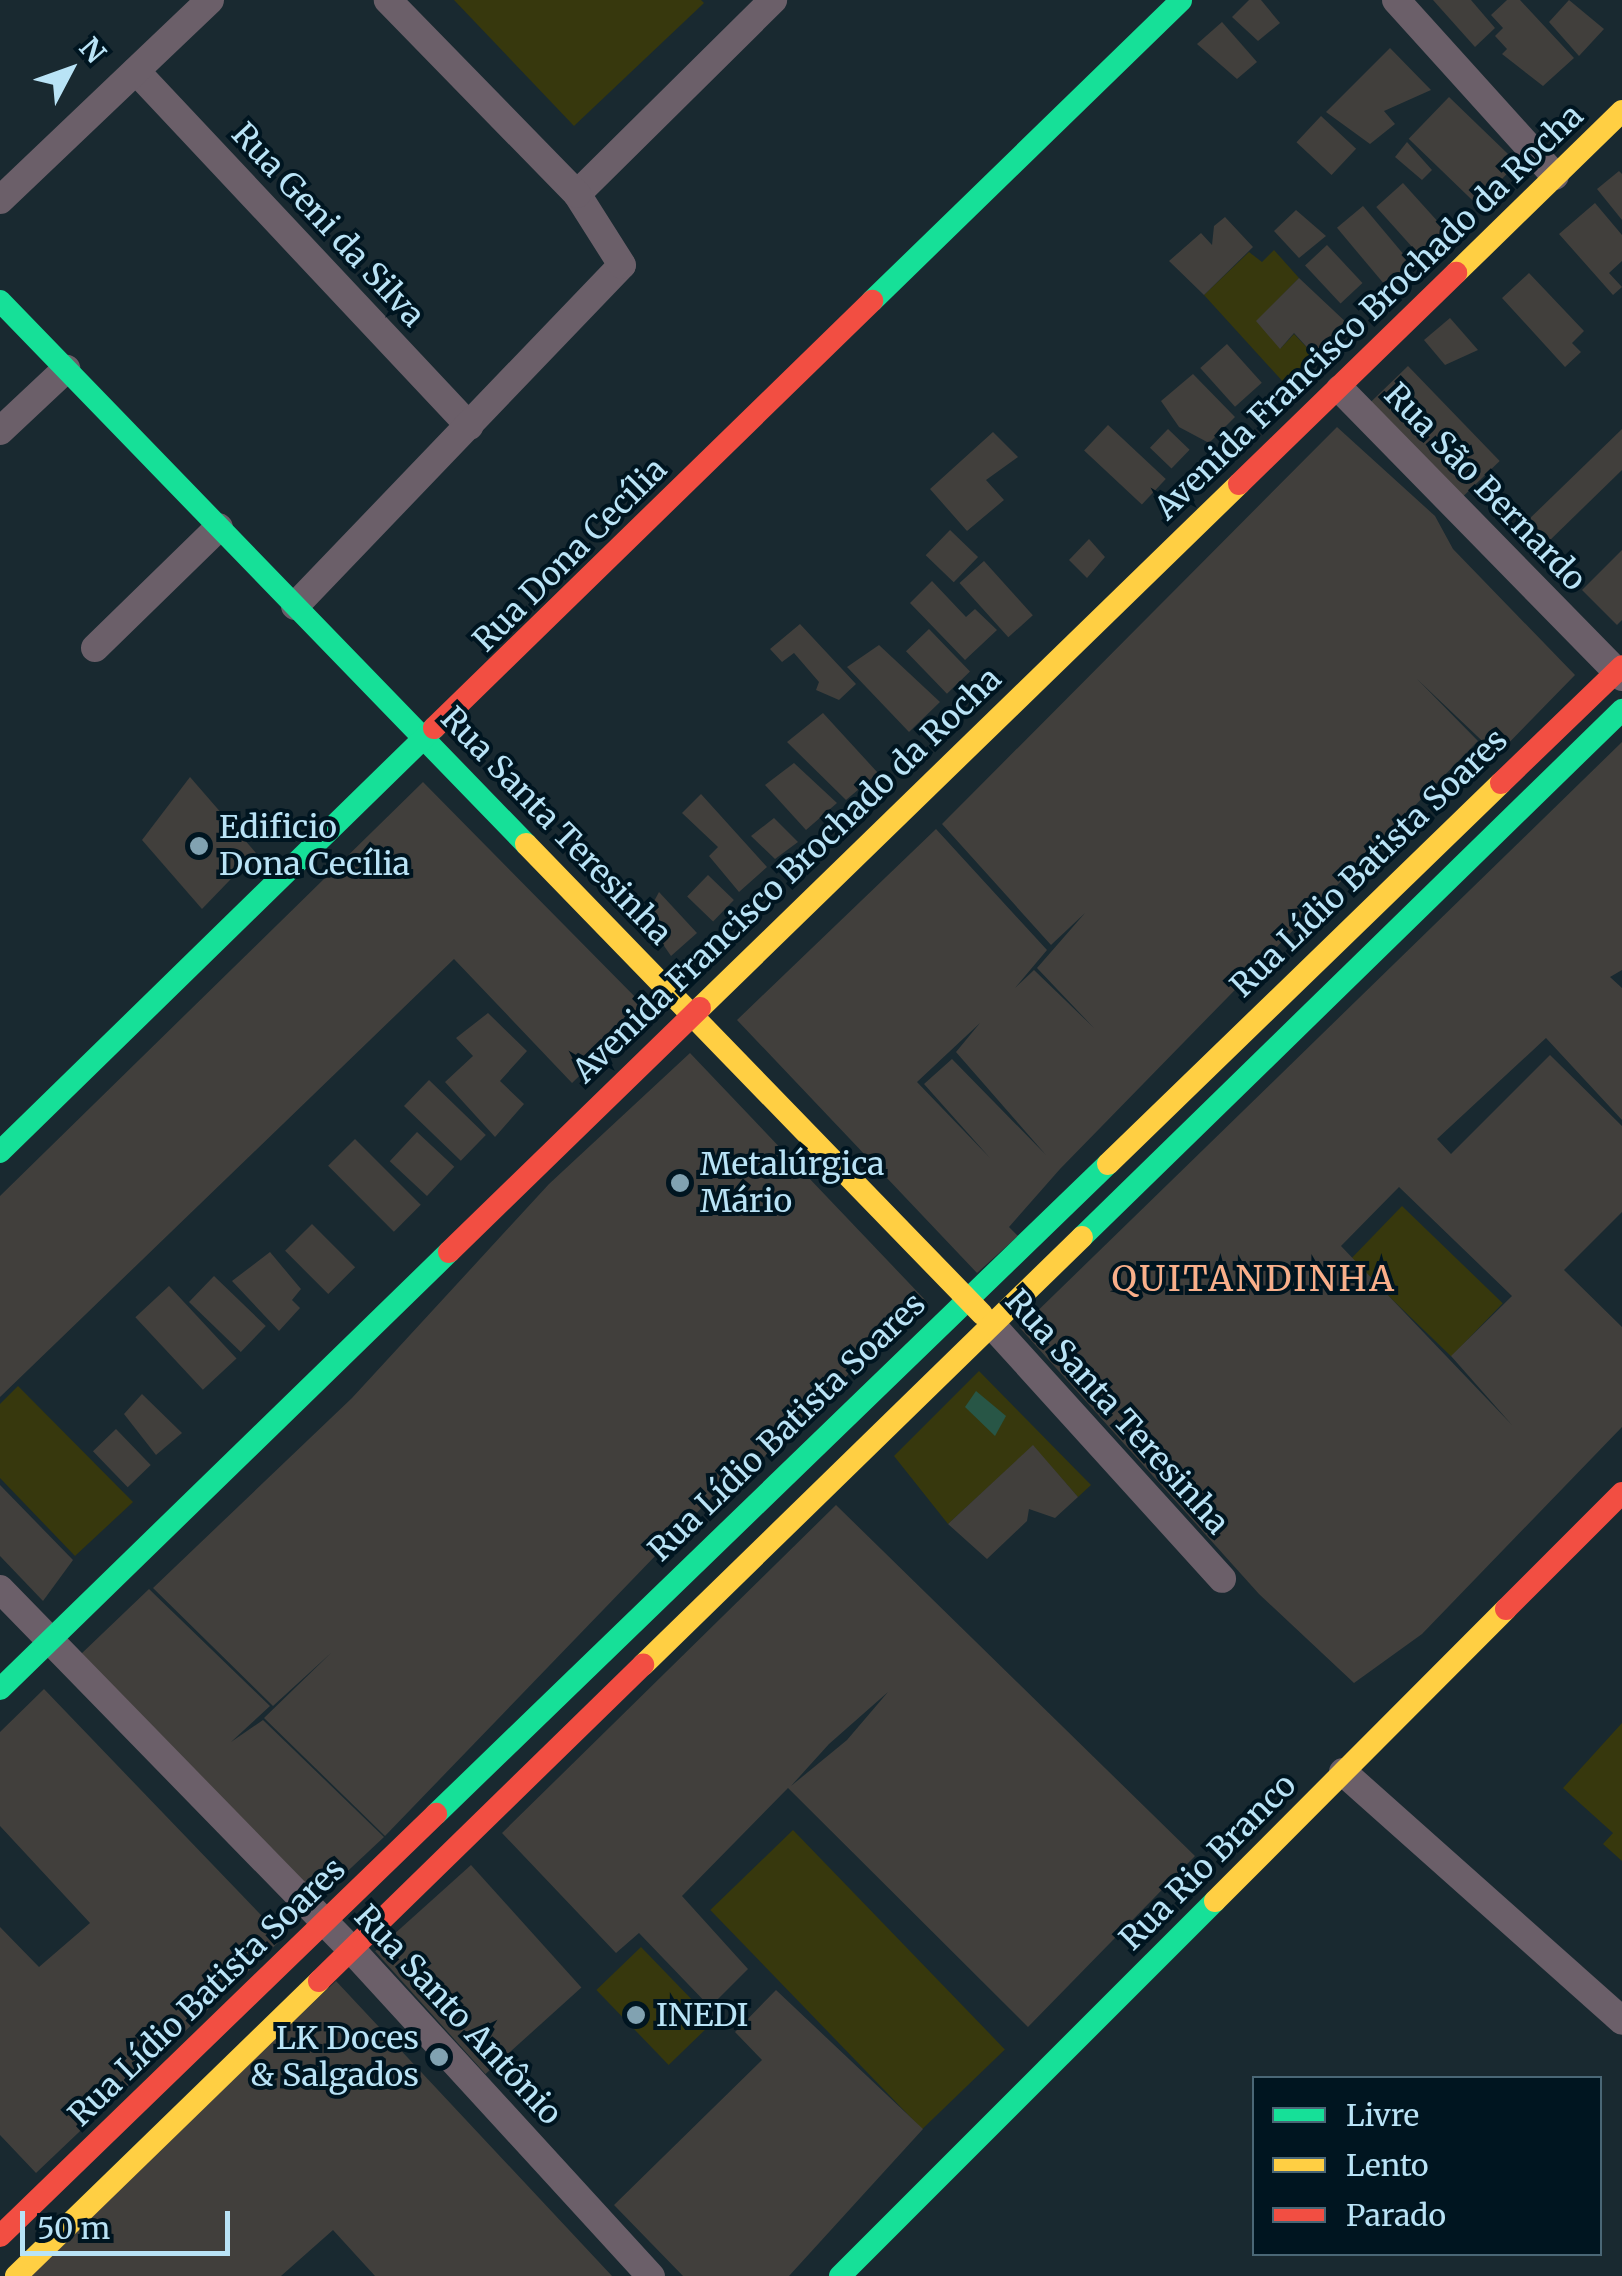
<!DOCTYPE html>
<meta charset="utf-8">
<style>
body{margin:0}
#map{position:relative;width:1622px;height:2276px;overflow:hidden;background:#192930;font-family:Merriweather,serif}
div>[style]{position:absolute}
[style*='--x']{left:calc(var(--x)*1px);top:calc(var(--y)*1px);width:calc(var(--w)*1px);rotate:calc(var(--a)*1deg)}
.green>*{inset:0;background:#37380d;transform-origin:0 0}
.water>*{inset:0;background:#285646}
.building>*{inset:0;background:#413f3c;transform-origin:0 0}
.street>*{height:28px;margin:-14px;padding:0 14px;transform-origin:14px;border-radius:14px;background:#6b5f69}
.fast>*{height:22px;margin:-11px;padding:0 11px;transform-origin:11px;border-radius:11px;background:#16e098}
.slow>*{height:22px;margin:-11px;padding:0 11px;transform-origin:11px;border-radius:11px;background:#ffcf43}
.jam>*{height:22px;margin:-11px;padding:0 11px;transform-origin:11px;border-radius:11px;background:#f24e42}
.dots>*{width:28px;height:28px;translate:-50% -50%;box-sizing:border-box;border:5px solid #001520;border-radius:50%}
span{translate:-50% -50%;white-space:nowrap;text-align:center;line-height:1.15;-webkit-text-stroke:8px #001520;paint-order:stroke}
.street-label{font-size:32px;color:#b9e3f6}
.poi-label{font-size:32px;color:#b9e3f6}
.left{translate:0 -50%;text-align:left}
.right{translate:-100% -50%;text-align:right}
.neighbourhood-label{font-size:35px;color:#f8af8a;letter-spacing:2.5px}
.legend{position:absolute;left:1252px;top:2076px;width:350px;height:180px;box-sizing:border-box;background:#001520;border:2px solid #4a6776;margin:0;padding:12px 18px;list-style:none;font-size:30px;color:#b9e3f6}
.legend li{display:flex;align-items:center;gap:20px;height:50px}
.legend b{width:50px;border:2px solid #4a6776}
.north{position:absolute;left:20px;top:20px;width:100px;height:100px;-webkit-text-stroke:8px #001520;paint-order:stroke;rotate:49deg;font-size:28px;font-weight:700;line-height:40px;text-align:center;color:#b9e3f6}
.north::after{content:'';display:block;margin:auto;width:35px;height:45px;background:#b9e3f6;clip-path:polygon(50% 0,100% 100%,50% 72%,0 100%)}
.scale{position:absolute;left:20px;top:2211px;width:210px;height:45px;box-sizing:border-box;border:5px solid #b9e3f6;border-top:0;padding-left:12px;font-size:30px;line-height:35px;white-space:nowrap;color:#b9e3f6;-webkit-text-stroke:8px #001520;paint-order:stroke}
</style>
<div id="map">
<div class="green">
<i style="clip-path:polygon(454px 0,701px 0,704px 3px,574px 126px)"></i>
<i style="clip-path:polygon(1274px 250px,1299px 278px,1257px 321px,1281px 348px,1294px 334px,1315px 356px,1286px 385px,1204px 295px,1249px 252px,1262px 262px)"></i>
<i style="left:1402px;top:1206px;width:140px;height:74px;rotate:44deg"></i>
<i style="clip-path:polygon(979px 1371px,1091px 1485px,1078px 1497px,1033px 1446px,948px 1524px,894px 1456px)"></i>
<i style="clip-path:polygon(18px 1386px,133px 1502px,75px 1556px,0 1478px,0 1404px)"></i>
<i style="clip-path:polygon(1622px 1723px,1622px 1861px,1603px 1844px,1613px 1833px,1563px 1788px)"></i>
<i style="left:793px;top:1830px;width:305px;height:115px;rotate:46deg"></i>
<i style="left:641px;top:1947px;width:104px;height:62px;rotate:46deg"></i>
</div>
<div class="water">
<i style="clip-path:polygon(976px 1391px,1006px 1416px,995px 1436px,965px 1407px)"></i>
</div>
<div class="building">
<i style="clip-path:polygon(1249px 0,1261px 0,1280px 23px,1258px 41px,1232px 17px)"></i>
<i style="clip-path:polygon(1433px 0,1471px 0,1495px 28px,1475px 47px)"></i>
<i style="clip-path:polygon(1507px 0,1520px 0,1574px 58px,1543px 86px,1502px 54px,1507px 49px,1495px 36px,1503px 28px,1491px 15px)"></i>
<i style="clip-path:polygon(1569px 0,1604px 29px,1579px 56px,1549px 22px)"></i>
<i style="clip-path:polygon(1222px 22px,1257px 62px,1237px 79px,1197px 44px)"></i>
<i style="clip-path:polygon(1390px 48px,1431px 90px,1384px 111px,1395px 124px,1370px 144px,1326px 112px)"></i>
<i style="left:1449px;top:97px;width:95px;height:58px;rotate:44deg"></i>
<i style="left:1321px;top:116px;width:48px;height:36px;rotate:43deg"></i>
<i style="clip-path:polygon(1407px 142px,1432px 170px,1422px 180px,1395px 157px)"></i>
<i style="clip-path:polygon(1619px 171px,1622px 174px,1622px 220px,1597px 189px)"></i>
<i style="left:1403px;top:183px;width:63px;height:36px;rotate:48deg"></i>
<i style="clip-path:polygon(1595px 203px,1622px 235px,1622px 261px,1609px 273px,1622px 287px,1613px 295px,1559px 234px)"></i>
<i style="left:1363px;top:206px;width:76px;height:34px;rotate:50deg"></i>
<i style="clip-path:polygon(1296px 210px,1326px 236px,1299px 258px,1274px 231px)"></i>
<i style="clip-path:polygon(1225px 217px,1253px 247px,1204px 295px,1169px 261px,1201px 233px,1212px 245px,1214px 226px)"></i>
<i style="left:1327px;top:245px;width:52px;height:30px;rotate:47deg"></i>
<i style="clip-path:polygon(1529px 273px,1584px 331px,1572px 343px,1581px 352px,1565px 367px,1502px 298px)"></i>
<i style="clip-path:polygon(1299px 278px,1349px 325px,1315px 356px,1294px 333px,1280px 349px,1256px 321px)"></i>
<i style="clip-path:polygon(1450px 318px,1478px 350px,1445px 365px,1424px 340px)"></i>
<i style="left:1227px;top:344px;width:52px;height:36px;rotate:48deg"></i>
<i style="left:1408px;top:366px;width:132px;height:55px;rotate:46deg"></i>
<i style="clip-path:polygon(1193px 374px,1235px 417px,1209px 443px,1179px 427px,1161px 401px)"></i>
<i style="left:1108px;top:425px;width:79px;height:35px;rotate:43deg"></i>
<i style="clip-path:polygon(evenodd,1337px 427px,1435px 516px,1453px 549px,1575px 675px,1497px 755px,1417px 679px,1478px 741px,1060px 1169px,1009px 1227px,1018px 1236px,977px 1273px,737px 1020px,936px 829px,1047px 950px,1015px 988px,1034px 970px,1094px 1028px,1037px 968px,1085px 913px,1051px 945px,942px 824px,1337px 427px,980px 1023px,956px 1052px,1046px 1155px,952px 1059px,924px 1084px,990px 1158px,917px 1082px,980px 1023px)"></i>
<i style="left:1168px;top:429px;width:30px;height:26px;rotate:44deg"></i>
<i style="clip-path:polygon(1622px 429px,1622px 470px,1545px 545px,1524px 524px)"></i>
<i style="clip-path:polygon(993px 432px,1018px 457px,986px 480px,1004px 500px,967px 531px,930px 489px)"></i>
<i style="left:950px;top:530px;width:39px;height:35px;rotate:44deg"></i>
<i style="clip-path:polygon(1089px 539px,1105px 557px,1087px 578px,1069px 560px)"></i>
<i style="clip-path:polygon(1622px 550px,1622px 620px,1617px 625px,1582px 590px)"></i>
<i style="left:984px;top:561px;width:73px;height:33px;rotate:48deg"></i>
<i style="clip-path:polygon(932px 581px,966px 617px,975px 609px,997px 630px,965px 660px,910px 603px)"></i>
<i style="clip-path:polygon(800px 624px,856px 684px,839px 700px,816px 690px,819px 682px,794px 653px,782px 662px,770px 649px)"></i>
<i style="left:929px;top:629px;width:59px;height:32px;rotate:46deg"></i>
<i style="clip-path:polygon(879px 645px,940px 702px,909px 732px,847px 667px)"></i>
<i style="clip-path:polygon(823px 713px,878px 773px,846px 800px,787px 742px)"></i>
<i style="clip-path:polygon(evenodd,1622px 742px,1622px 970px,1610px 977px,1622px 988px,1622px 1120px,1546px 1038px,1437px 1139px,1451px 1154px,1550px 1055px,1622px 1126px,1622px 1212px,1564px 1270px,1622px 1327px,1622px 1427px,1422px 1634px,1354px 1683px,1259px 1594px,1020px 1328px,1622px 742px,1399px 1187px,1512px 1296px,1451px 1356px,1512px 1425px,1341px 1246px,1399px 1187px)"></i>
<i style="clip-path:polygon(794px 763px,837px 803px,806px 830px,765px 785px)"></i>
<i style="clip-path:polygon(190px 777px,256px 853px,202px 909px,142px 840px)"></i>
<i style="clip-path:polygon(423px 782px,648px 1010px,572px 1083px,454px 959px,0 1397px,0 1196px)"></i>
<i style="clip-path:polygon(701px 794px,767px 867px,739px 892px,709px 856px,718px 847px,682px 813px)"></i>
<i style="clip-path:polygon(774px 818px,798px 842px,775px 859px,751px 836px)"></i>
<i style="left:708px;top:875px;width:36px;height:30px;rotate:44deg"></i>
<i style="clip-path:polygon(659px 892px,697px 933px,671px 956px,645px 918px)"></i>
<i style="clip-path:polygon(488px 1013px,527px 1051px,500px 1081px,524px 1104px,495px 1137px,445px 1082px,473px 1056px,456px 1038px)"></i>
<i style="clip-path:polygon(690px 1053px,928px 1303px,858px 1362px,809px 1423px,714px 1495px,385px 1836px,264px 1718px,331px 1653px,273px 1706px,153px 1588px,352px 1398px,549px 1184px)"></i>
<i style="left:429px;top:1080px;width:79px;height:36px;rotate:44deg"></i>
<i style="left:417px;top:1132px;width:51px;height:40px;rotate:43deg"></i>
<i style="left:355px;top:1139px;width:93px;height:38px;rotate:45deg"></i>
<i style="left:312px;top:1224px;width:61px;height:38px;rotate:45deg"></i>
<i style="clip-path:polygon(270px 1252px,301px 1289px,292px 1300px,300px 1308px,279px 1331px,232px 1281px)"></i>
<i style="left:214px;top:1276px;width:72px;height:36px;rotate:44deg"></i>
<i style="left:169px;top:1286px;width:99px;height:46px;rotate:47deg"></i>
<i style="clip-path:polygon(142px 1394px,182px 1433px,156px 1455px,124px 1414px)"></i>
<i style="left:116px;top:1429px;width:50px;height:32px;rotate:46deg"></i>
<i style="clip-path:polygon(1033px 1445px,1078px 1497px,1055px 1518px,1029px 1509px,1027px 1521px,987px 1559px,948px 1524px)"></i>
<i style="clip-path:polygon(0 1485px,73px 1560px,43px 1601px,0 1556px)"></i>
<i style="clip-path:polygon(evenodd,836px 1505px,1195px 1856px,1028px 2027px,788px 1788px,682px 1896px,748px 1969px,710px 2007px,639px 1933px,616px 1953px,502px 1833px,836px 1505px,888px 1692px,847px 1740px,791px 1786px,829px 1744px,888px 1692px)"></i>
<i style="clip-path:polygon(149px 1589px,270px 1706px,231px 1742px,263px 1720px,384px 1837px,319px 1898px,80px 1655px)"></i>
<i style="clip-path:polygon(44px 1689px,283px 1938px,36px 2173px,0 2135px,0 1927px,39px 1967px,90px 1923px,0 1826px,0 1732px)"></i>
<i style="left:471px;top:1865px;width:165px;height:129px;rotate:48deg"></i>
<i style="clip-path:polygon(336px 1981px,612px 2276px,375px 2276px,333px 2230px,281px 2276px,24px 2276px)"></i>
<i style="clip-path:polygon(776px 1990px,923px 2129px,789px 2276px,683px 2276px,614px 2205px,762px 2060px,735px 2032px)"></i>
</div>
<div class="street">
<i style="--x:1396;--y:0;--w:237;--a:47.9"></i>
<i style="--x:136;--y:71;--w:487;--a:46.8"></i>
<i style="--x:577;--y:194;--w:276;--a:-44.7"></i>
<i style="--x:0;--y:200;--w:290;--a:-43.6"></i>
<i style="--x:1340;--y:389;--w:403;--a:45.6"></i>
<i style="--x:0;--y:431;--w:91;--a:-43.2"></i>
<i style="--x:295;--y:606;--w:472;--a:-46.2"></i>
<i style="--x:622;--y:265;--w:84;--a:-122.4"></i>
<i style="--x:577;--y:194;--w:271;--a:-134.3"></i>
<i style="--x:95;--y:648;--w:173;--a:-44.3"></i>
<i style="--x:991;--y:1324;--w:344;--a:47.8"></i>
<i style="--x:0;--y:1589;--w:503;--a:45.73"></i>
<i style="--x:351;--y:1949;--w:444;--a:47.5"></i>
<i style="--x:1343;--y:1772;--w:374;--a:41.7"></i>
</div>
<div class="fast">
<i style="--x:0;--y:301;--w:756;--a:45.91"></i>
<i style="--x:872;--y:301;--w:431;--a:-44.2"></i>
<i style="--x:0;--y:1152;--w:607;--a:-44.33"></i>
<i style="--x:1082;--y:1237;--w:755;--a:-44.3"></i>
<i style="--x:0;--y:1689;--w:627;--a:-44.22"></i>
<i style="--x:436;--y:1814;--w:935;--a:-44.05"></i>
<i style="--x:840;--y:2276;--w:530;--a:-45"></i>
</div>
<div class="slow">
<i style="--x:1456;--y:273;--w:232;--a:-44.3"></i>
<i style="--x:526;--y:844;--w:655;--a:45.87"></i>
<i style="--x:700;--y:1008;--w:752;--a:-44.19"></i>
<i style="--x:1108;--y:1164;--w:547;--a:-44.11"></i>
<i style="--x:643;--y:1665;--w:613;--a:-44.27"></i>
<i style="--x:1215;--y:1901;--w:412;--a:-45.1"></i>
<i style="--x:16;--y:2276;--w:423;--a:-44.2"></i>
</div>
<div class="jam">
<i style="--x:1239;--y:484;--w:303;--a:-44.2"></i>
<i style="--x:434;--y:728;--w:612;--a:-44.27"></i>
<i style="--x:1501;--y:783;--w:168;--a:-44"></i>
<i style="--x:449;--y:1252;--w:350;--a:-44.2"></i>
<i style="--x:1506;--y:1609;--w:164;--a:-45"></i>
<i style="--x:319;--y:1981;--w:453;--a:-44.3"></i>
<i style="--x:0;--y:2236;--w:607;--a:-44.07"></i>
</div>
<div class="dots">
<i style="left:199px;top:846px;background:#81a2b1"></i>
<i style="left:680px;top:1183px;background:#81a2b1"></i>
<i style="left:636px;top:2015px;background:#81a2b1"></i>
<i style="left:439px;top:2057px;background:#81a2b1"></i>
</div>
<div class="street-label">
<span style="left:328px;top:225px;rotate:47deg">Rua Geni da Silva</span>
<span style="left:1369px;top:312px;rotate:-44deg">Avenida Francisco Brochado da Rocha</span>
<span style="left:1485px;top:487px;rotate:46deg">Rua São Bernardo</span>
<span style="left:570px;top:555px;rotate:-45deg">Rua Dona Cecília</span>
<span style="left:556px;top:826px;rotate:46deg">Rua Santa Teresinha</span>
<span style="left:1369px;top:863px;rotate:-44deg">Rua Lídio Batista Soares</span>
<span style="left:787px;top:875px;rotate:-44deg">Avenida Francisco Brochado da Rocha</span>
<span style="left:1117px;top:1412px;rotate:48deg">Rua Santa Teresinha</span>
<span style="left:787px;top:1427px;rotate:-44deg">Rua Lídio Batista Soares</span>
<span style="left:1208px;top:1862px;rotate:-45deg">Rua Rio Branco</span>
<span style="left:207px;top:1992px;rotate:-44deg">Rua Lídio Batista Soares</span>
<span style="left:458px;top:2015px;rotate:47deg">Rua Santo Antônio</span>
</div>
<div class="poi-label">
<span class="left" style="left:219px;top:846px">Edificio<br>Dona Cecília</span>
<span class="left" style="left:700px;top:1183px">Metalúrgica<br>Mário</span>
<span class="left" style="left:656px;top:2015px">INEDI</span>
<span class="right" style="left:419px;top:2057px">LK Doces<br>&amp; Salgados</span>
</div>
<div class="neighbourhood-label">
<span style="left:1254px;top:1279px">QUITANDINHA</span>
</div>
<ul class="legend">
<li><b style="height:12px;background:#16e098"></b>Livre</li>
<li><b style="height:12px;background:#ffcf43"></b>Lento</li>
<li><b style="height:12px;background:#f24e42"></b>Parado</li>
</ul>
<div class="north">N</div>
<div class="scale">50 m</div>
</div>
